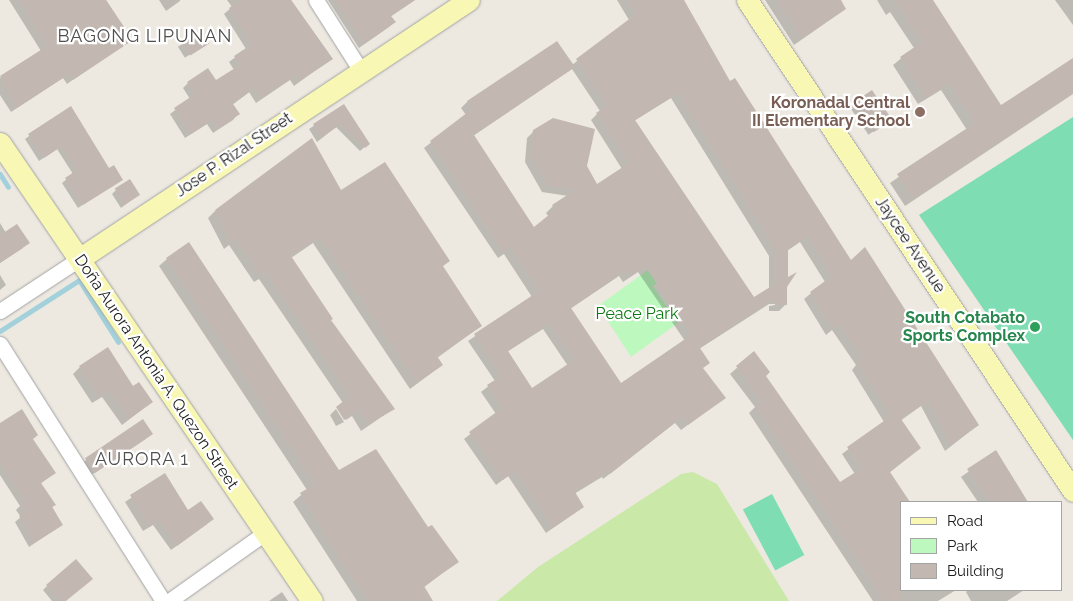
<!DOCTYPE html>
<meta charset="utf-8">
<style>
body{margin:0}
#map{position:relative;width:1073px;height:601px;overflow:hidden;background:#ede9e1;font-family:Raleway,sans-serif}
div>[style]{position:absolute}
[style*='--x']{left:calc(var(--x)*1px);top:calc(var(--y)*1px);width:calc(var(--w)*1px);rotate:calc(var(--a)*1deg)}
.grass>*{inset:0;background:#cae8a7}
.park>*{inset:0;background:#bdf8bf}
.pitch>*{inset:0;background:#7fddb4;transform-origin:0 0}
.shadow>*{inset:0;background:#0003;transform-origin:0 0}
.stream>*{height:5px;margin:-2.5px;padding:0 2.5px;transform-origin:2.5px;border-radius:2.5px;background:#a2d1db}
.building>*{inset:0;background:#c2b8b1;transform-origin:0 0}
.roads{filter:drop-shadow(0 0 1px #a3a3a3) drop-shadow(0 0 1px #a3a3a3)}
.street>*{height:15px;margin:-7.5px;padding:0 7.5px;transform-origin:7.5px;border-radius:7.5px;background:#fff}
.secondary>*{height:21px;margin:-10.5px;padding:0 10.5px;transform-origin:10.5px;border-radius:10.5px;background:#f8f8b4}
.dots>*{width:14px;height:14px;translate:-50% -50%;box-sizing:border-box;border:2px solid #fff;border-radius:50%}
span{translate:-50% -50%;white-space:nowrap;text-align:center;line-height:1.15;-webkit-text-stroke:4.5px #fff;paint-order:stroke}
.education-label{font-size:16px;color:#785e54;font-weight:700}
.right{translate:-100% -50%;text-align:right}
.street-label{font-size:16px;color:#1c1c1c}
.park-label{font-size:16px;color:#0c7810}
.leisure-label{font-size:16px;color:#27864d;font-weight:700}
.neighbourhood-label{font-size:18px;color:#4f4f4f;letter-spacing:1px}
.legend{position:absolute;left:900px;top:501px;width:162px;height:90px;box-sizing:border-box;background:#fff;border:1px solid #a4a4a4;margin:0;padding:6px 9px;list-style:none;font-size:15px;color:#1c1c1c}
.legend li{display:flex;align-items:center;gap:10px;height:25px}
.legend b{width:25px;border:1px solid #a4a4a4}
</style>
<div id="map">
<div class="grass">
<i style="clip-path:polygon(693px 472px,717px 484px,789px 601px,497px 601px,538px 567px,681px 474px)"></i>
</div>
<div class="park">
<i style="clip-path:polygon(652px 267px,662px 279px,653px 286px,678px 323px,631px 357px,598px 306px)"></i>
</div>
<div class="pitch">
<i style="clip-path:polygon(1073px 117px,1073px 440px,919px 215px)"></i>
<i style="left:772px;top:494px;width:69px;height:33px;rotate:62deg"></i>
</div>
<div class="shadow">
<i style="clip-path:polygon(9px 0,106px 0,131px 39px,67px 84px,63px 78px,11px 112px,0 95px,0 78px,41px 51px)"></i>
<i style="clip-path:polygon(159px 0,180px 0,180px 1px,166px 11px)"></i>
<i style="clip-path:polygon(227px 0,291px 0,332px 58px,294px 86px,290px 80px,256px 103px,249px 92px,232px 105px,238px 114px,233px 120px,213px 133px,207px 124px,185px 138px,170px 114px,190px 99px,183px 88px,188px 83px,216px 82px,234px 70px,229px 62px,246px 49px,224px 14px,232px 7px)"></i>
<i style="clip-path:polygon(328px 0,415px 0,390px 17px,394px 22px,389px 27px,359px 48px)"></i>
<i style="clip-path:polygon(evenodd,617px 0,680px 0,730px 83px,850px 262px,978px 425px,945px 451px,921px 406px,900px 421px,919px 448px,889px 473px,909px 502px,902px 502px,902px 590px,956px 590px,938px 601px,873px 601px,749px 413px,755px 407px,730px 374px,754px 353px,765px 376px,839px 484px,855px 474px,842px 454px,884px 422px,852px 370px,856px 365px,832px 330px,826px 335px,804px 299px,825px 282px,800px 242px,787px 251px,786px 304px,779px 311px,769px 311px,769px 306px,781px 304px,769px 304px,699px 349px,702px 369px,724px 398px,681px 430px,675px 423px,603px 479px,602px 477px,574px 494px,583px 507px,546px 533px,508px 476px,496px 485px,464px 439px,496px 414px,481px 392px,495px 381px,468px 341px,532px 297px,504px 254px,498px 258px,424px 148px,466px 115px,461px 108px,467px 102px,557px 43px,572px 65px,629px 20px,617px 0,572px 69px,600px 111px,591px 120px,622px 169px,596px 186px,585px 167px,534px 131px,527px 138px,525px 162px,542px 192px,568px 196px,553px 206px,546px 213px,549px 217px,534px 229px,473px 136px,572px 69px,617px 0,671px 98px,769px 256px,769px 289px,753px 298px,634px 121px,671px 98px,617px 0,638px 272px,685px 341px,621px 385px,570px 309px,619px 276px,623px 282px,638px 272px,617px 0,543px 329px,568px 366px,532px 390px,507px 352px,543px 329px)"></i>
<i style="clip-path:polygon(765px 0,839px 0,845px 9px,794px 45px)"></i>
<i style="clip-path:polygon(877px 0,929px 0,1001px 107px,1073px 59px,1073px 94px,905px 206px,890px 183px,967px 130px,941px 90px,918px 104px,893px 65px,914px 48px,890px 12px,886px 15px)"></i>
<i style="clip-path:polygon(1055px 0,1073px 0,1073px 25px)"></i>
<i style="left:200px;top:33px;width:13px;height:26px;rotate:58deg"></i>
<i style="left:871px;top:92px;width:34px;height:26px;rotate:56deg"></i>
<i style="clip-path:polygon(343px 106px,368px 144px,360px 151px,336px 127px,317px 142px,309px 129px)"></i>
<i style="clip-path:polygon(70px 107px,109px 170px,122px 179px,78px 208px,62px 183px,73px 174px,57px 149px,39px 161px,25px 139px)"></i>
<i style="clip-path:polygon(116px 190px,138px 195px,121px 208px,112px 194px)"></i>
<i style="clip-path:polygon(341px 191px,442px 267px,481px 326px,437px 358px,442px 365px,410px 389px,313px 243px,291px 258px,329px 321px,393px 409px,361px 431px,352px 416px,346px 420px,338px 407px,343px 403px,259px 279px,254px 282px,229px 245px,224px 249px,208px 218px,215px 211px)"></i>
<i style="clip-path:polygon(0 223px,6px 233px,23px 248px,0 263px)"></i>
<i style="clip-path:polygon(167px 259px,339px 471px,427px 528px,457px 562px,423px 588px,431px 601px,357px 601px,293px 502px,307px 490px,159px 266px)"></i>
<i style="clip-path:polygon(0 275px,6px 285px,0 290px)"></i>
<i style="clip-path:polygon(80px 367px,132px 388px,152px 402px,122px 425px,102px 397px,92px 403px,73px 374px)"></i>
<i style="clip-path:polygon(336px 409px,344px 422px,336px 426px,330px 415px)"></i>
<i style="clip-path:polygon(0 424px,32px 440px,54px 473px,40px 484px,62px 525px,29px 547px,15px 522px,21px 517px,16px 510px,20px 506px,0 475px)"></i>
<i style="clip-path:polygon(147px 438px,90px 476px,82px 464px,86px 460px)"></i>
<i style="clip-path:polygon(996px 452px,1027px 502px,978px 502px,961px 477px)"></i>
<i style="clip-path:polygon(165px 475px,188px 512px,207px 524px,171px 550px,153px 525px,143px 531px,125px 502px)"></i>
<i style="clip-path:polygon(47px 586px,65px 601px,52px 601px,43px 590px)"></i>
<i style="clip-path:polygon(968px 590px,1024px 590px,1007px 601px,971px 601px,966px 592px)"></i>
<i style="clip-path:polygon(282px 592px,288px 601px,269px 601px)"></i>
</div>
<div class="stream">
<i style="--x:0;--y:174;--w:15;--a:58"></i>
<i style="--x:0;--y:331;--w:94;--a:-32.8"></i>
<i style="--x:79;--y:280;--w:73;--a:57.8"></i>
</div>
<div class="building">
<i style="clip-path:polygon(19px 0,106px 0,133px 40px,73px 80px,69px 74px,17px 108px,0 76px,47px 46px)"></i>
<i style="clip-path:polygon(240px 0,291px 0,333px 59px,300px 81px,296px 75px,262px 98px,255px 88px,233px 104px,240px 114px,218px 129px,213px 120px,191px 134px,174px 108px,195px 94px,187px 82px,208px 68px,216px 80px,240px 65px,234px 56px,252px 44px,229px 8px)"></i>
<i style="clip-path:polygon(335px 0,415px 0,391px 16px,396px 22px,364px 44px)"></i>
<i style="clip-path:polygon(evenodd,627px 0,684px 0,730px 81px,735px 78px,851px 260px,865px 247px,979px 425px,951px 445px,928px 401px,901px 419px,921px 448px,890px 472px,910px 502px,902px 502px,902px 601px,884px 601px,755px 406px,761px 401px,736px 366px,754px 351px,770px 372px,766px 376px,840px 482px,862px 468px,847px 447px,891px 416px,857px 362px,862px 358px,839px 324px,833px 329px,810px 292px,832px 276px,807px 236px,788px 249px,788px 277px,797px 272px,787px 287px,787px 305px,775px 305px,775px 300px,764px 305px,700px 348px,710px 363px,703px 368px,726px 398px,688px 425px,682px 417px,610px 474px,609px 471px,575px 492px,584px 507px,553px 528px,515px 471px,503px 480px,469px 432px,502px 408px,487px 385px,501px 376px,474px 334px,539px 291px,511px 248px,504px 253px,430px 141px,472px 109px,467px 101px,557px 41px,575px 67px,474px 135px,534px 227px,555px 210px,552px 205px,575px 190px,548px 186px,530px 155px,533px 130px,553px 118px,595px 129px,587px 166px,597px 184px,629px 163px,596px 113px,607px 106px,576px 59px,636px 14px,627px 0,678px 93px,775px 249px,775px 284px,754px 297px,635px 120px,678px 93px,627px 0,645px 266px,691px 335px,621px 383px,571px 308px,626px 270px,630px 277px,645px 266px,627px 0,549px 323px,574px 360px,532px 388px,508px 351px,549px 323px)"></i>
<i style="clip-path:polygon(777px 0,841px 0,846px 9px,802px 39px)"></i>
<i style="clip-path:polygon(894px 0,933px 0,1001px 105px,1073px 58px,1073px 93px,913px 199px,897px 174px,975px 123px,949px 83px,926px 98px,900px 57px,922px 42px)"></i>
<i style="left:201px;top:31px;width:15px;height:22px;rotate:58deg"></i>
<i style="left:872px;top:90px;width:36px;height:22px;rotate:56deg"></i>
<i style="clip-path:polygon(344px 104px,370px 144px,365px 148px,341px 124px,321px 138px,313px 124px)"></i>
<i style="clip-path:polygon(71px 106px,109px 168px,114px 165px,123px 180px,83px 205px,65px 178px,77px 170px,62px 146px,44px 158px,28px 134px)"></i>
<i style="clip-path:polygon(312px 138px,341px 190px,385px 162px,450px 261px,443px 266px,482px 326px,437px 356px,443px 365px,417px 383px,320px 237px,291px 256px,333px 319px,331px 320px,395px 409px,369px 424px,359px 410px,344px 420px,336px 407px,350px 396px,266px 273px,261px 276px,236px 239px,231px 242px,215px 210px)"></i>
<i style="left:130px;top:179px;width:19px;height:18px;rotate:58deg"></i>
<i style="clip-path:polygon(17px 224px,30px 243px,0 263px,0 235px)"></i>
<i style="clip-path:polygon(189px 242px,339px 470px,376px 449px,428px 527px,432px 525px,459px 562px,424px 586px,433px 601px,368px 601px,341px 561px,300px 493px,315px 484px,166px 258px)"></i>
<i style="clip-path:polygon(108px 347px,133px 386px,139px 382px,153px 402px,129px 419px,109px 391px,99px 397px,79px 366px)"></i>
<i style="clip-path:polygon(22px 409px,38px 435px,33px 439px,56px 473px,41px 483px,56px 505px,52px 507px,63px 525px,34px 543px,19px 516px,26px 512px,20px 504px,25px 501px,0 463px,0 423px)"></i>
<i style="left:143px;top:419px;width:18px;height:70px;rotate:56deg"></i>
<i style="clip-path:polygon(996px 450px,1028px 502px,989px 502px,967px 469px)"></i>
<i style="clip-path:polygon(165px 473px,188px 510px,201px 501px,214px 519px,177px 546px,159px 520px,149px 527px,130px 495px)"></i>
<i style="clip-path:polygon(76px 559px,93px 579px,66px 601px,60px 601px,46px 585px)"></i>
</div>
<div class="roads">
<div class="street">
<i style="--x:316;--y:0;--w:84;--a:57.6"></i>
<i style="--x:0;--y:311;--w:95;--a:-33.4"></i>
<i style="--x:0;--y:344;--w:304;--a:57.6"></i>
<i style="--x:169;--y:601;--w:119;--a:-35.4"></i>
</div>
<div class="secondary">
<i style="--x:747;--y:0;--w:589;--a:56.42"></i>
<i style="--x:0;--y:143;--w:554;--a:55.74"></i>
<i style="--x:79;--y:259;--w:468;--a:-33.6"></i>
</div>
</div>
<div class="dots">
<i style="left:920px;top:112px;background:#8d6e63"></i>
<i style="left:1035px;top:327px;background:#2e9e5b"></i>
</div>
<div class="education-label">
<span class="right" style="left:910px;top:112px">Koronadal Central<br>II Elementary School</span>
</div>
<div class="street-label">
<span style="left:234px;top:155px;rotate:-34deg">Jose P. Rizal Street</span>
<span style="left:910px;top:245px;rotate:56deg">Jaycee Avenue</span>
<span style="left:156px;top:372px;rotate:56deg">Doña Aurora Antonia A. Quezon Street</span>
</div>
<div class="park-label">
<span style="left:637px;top:314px">Peace Park</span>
</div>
<div class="leisure-label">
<span class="right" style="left:1025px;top:327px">South Cotabato<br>Sports Complex</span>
</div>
<div class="neighbourhood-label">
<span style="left:145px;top:36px">BAGONG LIPUNAN</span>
<span style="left:142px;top:459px">AURORA 1</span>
</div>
<ul class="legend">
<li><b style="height:6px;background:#f8f8b4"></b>Road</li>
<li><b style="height:14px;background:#bdf8bf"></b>Park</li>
<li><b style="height:14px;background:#c2b8b1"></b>Building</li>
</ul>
</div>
